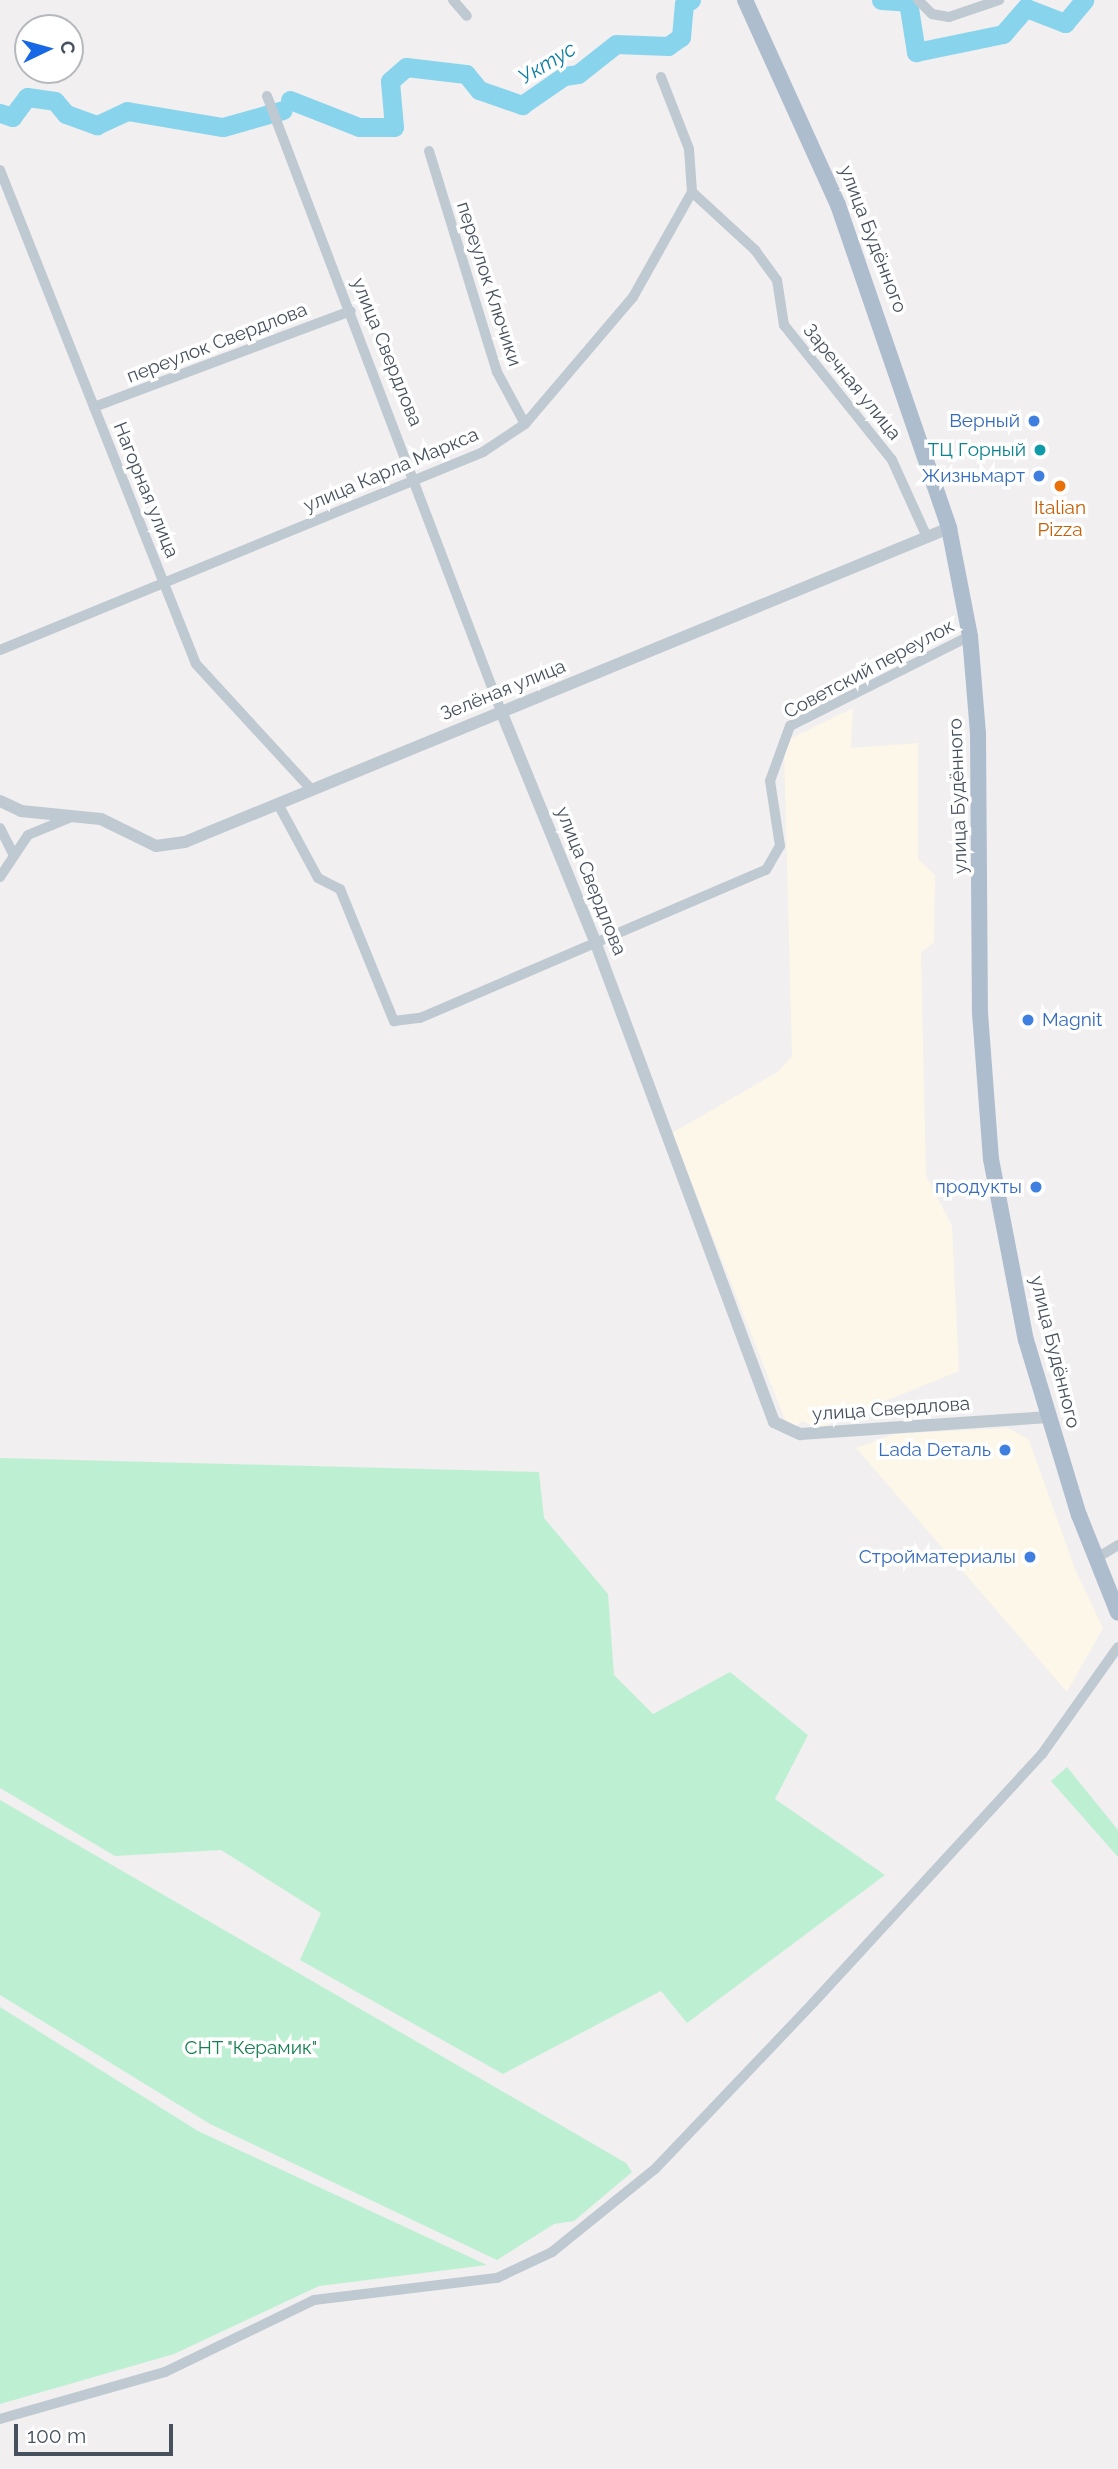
<!DOCTYPE html>
<meta charset="utf-8">
<style>
body{margin:0}
#map{position:relative;width:1118px;height:2469px;overflow:hidden;background:#f1efef;font-family:Raleway,sans-serif}
div>[style]{position:absolute}
[style*='--x']{left:calc(var(--x)*1px);top:calc(var(--y)*1px);width:calc(var(--w)*1px);rotate:calc(var(--a)*1deg)}
.commercial>*{inset:0;background:#fcf7e8}
.green>*{inset:0;background:#bdf0d2}
.river>*{height:19px;margin:-9.5px;padding:0 9.5px;transform-origin:9.5px;border-radius:9.5px;background:#89d4ed}
.minor>*{height:10px;margin:-5px;padding:0 5px;transform-origin:5px;border-radius:5px;background:#bfc9d1}
.tertiary>*{height:12px;margin:-6px;padding:0 6px;transform-origin:6px;border-radius:6px;background:#bfc9d1}
.primary>*{height:16px;margin:-8px;padding:0 8px;transform-origin:8px;border-radius:8px;background:#aebdce}
.dots>*{width:19px;height:19px;translate:-50% -50%;box-sizing:border-box;border:4px solid #fff;border-radius:50%}
span{translate:-50% -50%;white-space:nowrap;text-align:center;line-height:1.15;-webkit-text-stroke:7px #fff;paint-order:stroke}
.street-label{font-size:19px;color:#47515d}
.shop-label{font-size:19px;color:#366cbe}
.right{translate:-100% -50%;text-align:right}
.left{translate:0 -50%;text-align:left}
.culture-label{font-size:19px;color:#0d838f}
.food-label{font-size:19px;color:#c56008}
.park-label{font-size:19px;color:#16804f}
.water-label{font-size:21px;color:#0a7da4;font-style:italic}
.north{position:absolute;left:14px;top:14px;width:70px;height:70px;box-sizing:border-box;background:#fff;border:2px solid #b5b9be;border-radius:50%;rotate:85deg;font-size:19px;font-weight:700;line-height:28px;text-align:center;color:#47515d}
.north::after{content:'';display:block;margin:auto;width:24px;height:32px;background:#1668e4;clip-path:polygon(50% 0,100% 100%,50% 72%,0 100%)}
.scale{position:absolute;left:14px;top:2424px;width:159px;height:32px;box-sizing:border-box;border:4px solid #47515d;border-top:0;padding-left:9px;font-size:21px;line-height:24px;white-space:nowrap;color:#47515d;-webkit-text-stroke:5px #fff;paint-order:stroke}
</style>
<div id="map">
<div class="commercial">
<i style="clip-path:polygon(853px 708px,851px 748px,918px 743px,918px 859px,935px 875px,934px 942px,921px 953px,926px 1175px,952px 1226px,959px 1371px,817px 1429px,803px 1421px,789px 1430px,672px 1133px,779px 1071px,792px 1056px,784px 750px,788px 740px)"></i>
<i style="clip-path:polygon(1008px 1428px,1029px 1440px,1075px 1569px,1103px 1628px,1067px 1692px,856px 1448px,894px 1434px)"></i>
</div>
<div class="green">
<i style="clip-path:polygon(0 1458px,539px 1472px,544px 1518px,608px 1594px,614px 1675px,653px 1714px,730px 1672px,808px 1735px,775px 1799px,885px 1875px,687px 2023px,661px 1991px,503px 2074px,300px 1960px,321px 1913px,221px 1850px,115px 1856px,0 1788px)"></i>
<i style="clip-path:polygon(1067px 1767px,1118px 1830px,1118px 1857px,1051px 1781px)"></i>
<i style="clip-path:polygon(0 1800px,626px 2163px,632px 2172px,574px 2221px,554px 2224px,497px 2260px,210px 2124px,0 1995px)"></i>
<i style="clip-path:polygon(0 2007px,198px 2131px,487px 2265px,319px 2286px,174px 2354px,0 2404px)"></i>
</div>
<div class="river">
<i style="--x:881;--y:0;--w:27;--a:4"></i>
<i style="--x:908;--y:2;--w:51;--a:80.9"></i>
<i style="--x:916;--y:52;--w:89;--a:-11.7"></i>
<i style="--x:1003;--y:34;--w:35;--a:-49"></i>
<i style="--x:1026;--y:8;--w:42;--a:21"></i>
<i style="--x:1065;--y:23;--w:30;--a:-50"></i>
<i style="--x:290;--y:100;--w:74;--a:21.4"></i>
<i style="--x:359;--y:127;--w:35;--a:0"></i>
<i style="--x:394;--y:127;--w:46;--a:-95"></i>
<i style="--x:390;--y:81;--w:21;--a:-41"></i>
<i style="--x:406;--y:67;--w:60;--a:6.7"></i>
<i style="--x:466;--y:74;--w:21;--a:51"></i>
<i style="--x:479;--y:90;--w:46;--a:19.2"></i>
<i style="--x:522;--y:105;--w:51;--a:-34.6"></i>
<i style="--x:564;--y:76;--w:14;--a:-8"></i>
<i style="--x:578;--y:74;--w:48;--a:-38.3"></i>
<i style="--x:616;--y:44;--w:52;--a:2.2"></i>
<i style="--x:668;--y:46;--w:16;--a:-35"></i>
<i style="--x:681;--y:37;--w:33;--a:-85"></i>
<i style="--x:684;--y:4;--w:8;--a:-30"></i>
<i style="--x:0;--y:113;--w:13;--a:18"></i>
<i style="--x:12;--y:117;--w:25;--a:-53"></i>
<i style="--x:27;--y:97;--w:28;--a:8"></i>
<i style="--x:55;--y:101;--w:17;--a:50"></i>
<i style="--x:66;--y:114;--w:33;--a:20"></i>
<i style="--x:97;--y:125;--w:33;--a:-25"></i>
<i style="--x:127;--y:111;--w:97;--a:9.5"></i>
<i style="--x:223;--y:127;--w:62;--a:-15.8"></i>
</div>
<div class="minor">
<i style="--x:453;--y:0;--w:21;--a:49"></i>
<i style="--x:918;--y:0;--w:20;--a:45"></i>
<i style="--x:932;--y:14;--w:17;--a:10"></i>
<i style="--x:949;--y:17;--w:53;--a:-18.8"></i>
<i style="--x:661;--y:77;--w:77;--a:68.7"></i>
<i style="--x:689;--y:149;--w:43;--a:86"></i>
<i style="--x:267;--y:96;--w:658;--a:69.17"></i>
<i style="--x:429;--y:151;--w:231;--a:72.9"></i>
<i style="--x:497;--y:372;--w:59;--a:61.7"></i>
<i style="--x:0;--y:170;--w:531;--a:68.36"></i>
<i style="--x:196;--y:664;--w:171;--a:47.4"></i>
<i style="--x:692;--y:192;--w:86;--a:42.6"></i>
<i style="--x:755;--y:250;--w:37;--a:54"></i>
<i style="--x:777;--y:280;--w:46;--a:81.2"></i>
<i style="--x:784;--y:325;--w:173;--a:51.3"></i>
<i style="--x:892;--y:460;--w:85;--a:65.6"></i>
<i style="--x:94;--y:407;--w:274;--a:-20.5"></i>
<i style="--x:0;--y:650;--w:522;--a:-22.29"></i>
<i style="--x:483;--y:452;--w:50;--a:-33.7"></i>
<i style="--x:525;--y:424;--w:167;--a:-49.6"></i>
<i style="--x:633;--y:297;--w:120;--a:-60.7"></i>
<i style="--x:278;--y:804;--w:84;--a:61.6"></i>
<i style="--x:318;--y:878;--w:25;--a:27"></i>
<i style="--x:340;--y:889;--w:143;--a:67.8"></i>
<i style="--x:394;--y:1021;--w:26;--a:-7"></i>
<i style="--x:420;--y:1018;--w:376;--a:-23.2"></i>
<i style="--x:766;--y:870;--w:28;--a:-60"></i>
<i style="--x:780;--y:846;--w:66;--a:-98.7"></i>
<i style="--x:770;--y:781;--w:59;--a:-70"></i>
<i style="--x:790;--y:726;--w:201;--a:-26.6"></i>
<i style="--x:0;--y:828;--w:31;--a:63"></i>
<i style="--x:0;--y:877;--w:50;--a:-56.3"></i>
<i style="--x:28;--y:835;--w:44;--a:-22.5"></i>
<i style="--x:1095;--y:1559;--w:27;--a:-31"></i>
<i style="--x:0;--y:2419;--w:172;--a:-15.9"></i>
<i style="--x:165;--y:2372;--w:165;--a:-25.8"></i>
<i style="--x:314;--y:2300;--w:184;--a:-6.9"></i>
<i style="--x:497;--y:2278;--w:61;--a:-25.3"></i>
<i style="--x:552;--y:2252;--w:132;--a:-38.9"></i>
<i style="--x:655;--y:2169;--w:229;--a:-46.4"></i>
<i style="--x:813;--y:2003;--w:338;--a:-47.4"></i>
<i style="--x:1042;--y:1754;--w:131;--a:-54.6"></i>
</div>
<div class="tertiary">
<i style="--x:501;--y:711;--w:252;--a:67.8"></i>
<i style="--x:596;--y:944;--w:510;--a:69.58"></i>
<i style="--x:774;--y:1422;--w:29;--a:25"></i>
<i style="--x:800;--y:1434;--w:249;--a:-3.9"></i>
<i style="--x:0;--y:801;--w:23;--a:25"></i>
<i style="--x:21;--y:811;--w:80;--a:5.7"></i>
<i style="--x:101;--y:819;--w:61;--a:26.1"></i>
<i style="--x:156;--y:846;--w:29;--a:-8"></i>
<i style="--x:185;--y:842;--w:826;--a:-22.34"></i>
</div>
<div class="primary">
<i style="--x:745;--y:0;--w:225;--a:65.6"></i>
<i style="--x:838;--y:205;--w:342;--a:71"></i>
<i style="--x:949;--y:528;--w:110;--a:79"></i>
<i style="--x:970;--y:636;--w:98;--a:85.3"></i>
<i style="--x:978;--y:734;--w:279;--a:89.6"></i>
<i style="--x:980;--y:1013;--w:146;--a:85.7"></i>
<i style="--x:991;--y:1159;--w:184;--a:79.1"></i>
<i style="--x:1026;--y:1340;--w:183;--a:73.2"></i>
<i style="--x:1079;--y:1515;--w:105;--a:68.3"></i>
</div>
<div class="dots">
<i style="left:1034px;top:421px;background:#3f7fe0"></i>
<i style="left:1040px;top:450px;background:#0f9aa8"></i>
<i style="left:1039px;top:476px;background:#3f7fe0"></i>
<i style="left:1060px;top:486px;background:#e8710a"></i>
<i style="left:1028px;top:1020px;background:#3f7fe0"></i>
<i style="left:1036px;top:1187px;background:#3f7fe0"></i>
<i style="left:1005px;top:1450px;background:#3f7fe0"></i>
<i style="left:1030px;top:1557px;background:#3f7fe0"></i>
</div>
<div class="street-label">
<span style="left:873px;top:239px;rotate:69deg">улица Будённого</span>
<span style="left:489px;top:284px;rotate:72deg">переулок Ключики</span>
<span style="left:217px;top:343px;rotate:-21deg">переулок Свердлова</span>
<span style="left:387px;top:352px;rotate:68deg">улица Свердлова</span>
<span style="left:852px;top:382px;rotate:51deg">Заречная улица</span>
<span style="left:391px;top:470px;rotate:-23deg">улица Карла Маркса</span>
<span style="left:146px;top:490px;rotate:68deg">Нагорная улица</span>
<span style="left:869px;top:669px;rotate:-28deg">Советский переулок</span>
<span style="left:503px;top:690px;rotate:-22deg">Зелёная улица</span>
<span style="left:958px;top:796px;rotate:-92deg">улица Будённого</span>
<span style="left:591px;top:881px;rotate:68deg">улица Свердлова</span>
<span style="left:1055px;top:1352px;rotate:76deg">улица Будённого</span>
<span style="left:891px;top:1409px;rotate:-4deg">улица Свердлова</span>
</div>
<div class="shop-label">
<span class="right" style="left:1020px;top:421px">Верный</span>
<span class="right" style="left:1025px;top:476px">Жизньмарт</span>
<span class="left" style="left:1042px;top:1020px">Magnit</span>
<span class="right" style="left:1022px;top:1187px">продукты</span>
<span class="right" style="left:991px;top:1450px">Lada Dеталь</span>
<span class="right" style="left:1016px;top:1557px">Стройматериалы</span>
</div>
<div class="culture-label">
<span class="right" style="left:1026px;top:450px">ТЦ Горный</span>
</div>
<div class="food-label">
<span style="left:1060px;top:519px">Italian<br>Pizza</span>
</div>
<div class="park-label">
<span style="left:251px;top:2048px">СНТ "Керамик"</span>
</div>
<div class="water-label">
<span style="left:547px;top:63px;rotate:-31deg">Уктус</span>
</div>
<div class="north">С</div>
<div class="scale">100 m</div>
</div>
